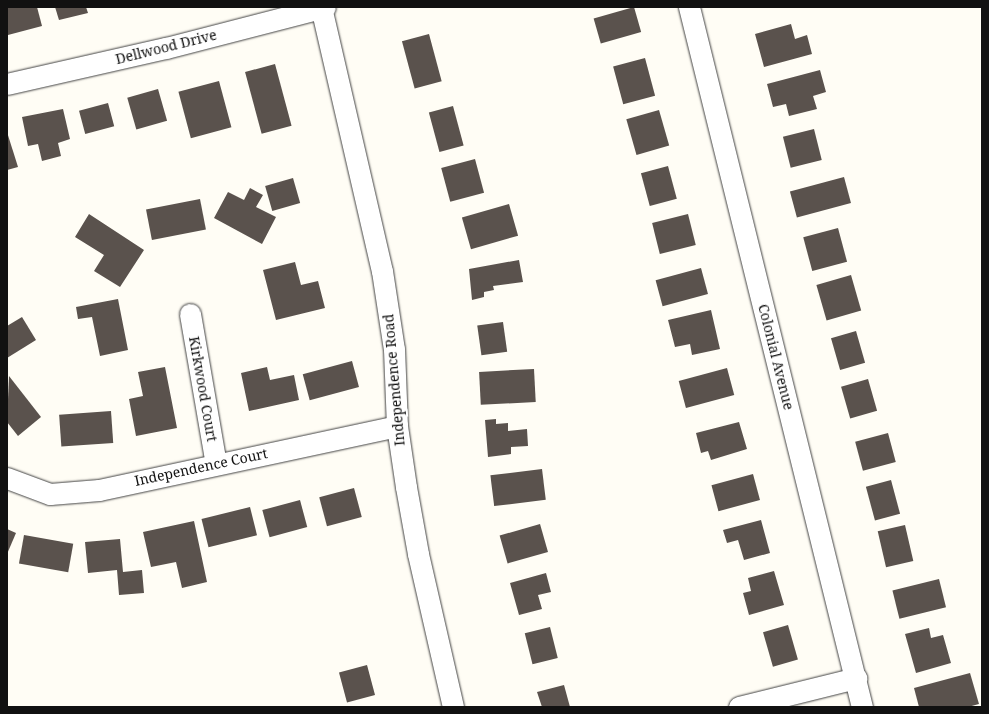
<!DOCTYPE html>
<style>
body{margin:0}
#map{position:relative;width:989px;height:714px;overflow:hidden;background:#fffdf5;font-family:"Noto Serif",serif}
div>[style]{position:absolute}
[style*='--x']{left:calc(var(--x)*1px);top:calc(var(--y)*1px);width:calc(var(--w)*1px);rotate:calc(var(--a)*1deg)}
.building>*{inset:0;background:#5a524d;transform-origin:0 0}
.roads{filter:drop-shadow(0 0 1px #444) drop-shadow(0 0 1px #444)}
.street>*{height:21px;margin:-10.5px;padding:0 10.5px;transform-origin:10.5px;border-radius:10.5px;background:#fff}
span{translate:-50% -50%;white-space:nowrap;text-align:center;line-height:1.15;-webkit-text-stroke:4px #fff;paint-order:stroke}
.street-label{font-size:14px;color:#111}
.frame{position:absolute;inset:0;border:8px solid #111;pointer-events:none}
</style>
<div id="map">
<div class="building">
<i style="clip-path:polygon(7px 7px,37px 7px,42px 26px,8px 35px)"></i>
<i style="clip-path:polygon(55px 7px,86px 7px,88px 13px,59px 20px)"></i>
<i style="left:634px;top:7px;width:26px;height:42px;rotate:74deg"></i>
<i style="clip-path:polygon(791px 24px,795px 39px,807px 35px,812px 54px,764px 67px,755px 34px)"></i>
<i style="left:429px;top:34px;width:49px;height:28px;rotate:75deg"></i>
<i style="left:645px;top:58px;width:39px;height:33px;rotate:75deg"></i>
<i style="left:275px;top:64px;width:64px;height:31px;rotate:75deg"></i>
<i style="clip-path:polygon(820px 70px,826px 92px,813px 96px,817px 109px,789px 116px,786px 104px,773px 107px,767px 84px)"></i>
<i style="left:219px;top:81px;width:48px;height:42px;rotate:75deg"></i>
<i style="left:158px;top:89px;width:33px;height:32px;rotate:74deg"></i>
<i style="left:108px;top:103px;width:24px;height:30px;rotate:75deg"></i>
<i style="left:453px;top:106px;width:41px;height:25px;rotate:75deg"></i>
<i style="clip-path:polygon(63px 109px,70px 139px,58px 143px,61px 156px,42px 161px,38px 144px,28px 146px,22px 117px)"></i>
<i style="left:659px;top:110px;width:37px;height:34px;rotate:74deg"></i>
<i style="left:814px;top:129px;width:32px;height:32px;rotate:76deg"></i>
<i style="clip-path:polygon(7px 132px,18px 167px,7px 170px)"></i>
<i style="left:475px;top:159px;width:35px;height:35px;rotate:75deg"></i>
<i style="left:668px;top:166px;width:34px;height:28px;rotate:75deg"></i>
<i style="left:844px;top:177px;width:27px;height:56px;rotate:75deg"></i>
<i style="left:293px;top:178px;width:26px;height:29px;rotate:74deg"></i>
<i style="clip-path:polygon(250px 188px,263px 195px,256px 207px,276px 217px,262px 244px,214px 218px,228px 192px,244px 200px)"></i>
<i style="left:200px;top:199px;width:31px;height:55px;rotate:79deg"></i>
<i style="left:509px;top:204px;width:33px;height:49px;rotate:74deg"></i>
<i style="clip-path:polygon(89px 214px,144px 250px,120px 287px,94px 271px,104px 255px,75px 237px)"></i>
<i style="left:688px;top:214px;width:32px;height:37px;rotate:76deg"></i>
<i style="left:838px;top:228px;width:35px;height:36px;rotate:75deg"></i>
<i style="clip-path:polygon(519px 260px,523px 282px,493px 286px,494px 290px,484px 292px,484px 297px,472px 300px,469px 269px)"></i>
<i style="clip-path:polygon(295px 262px,301px 285px,318px 281px,325px 308px,276px 320px,263px 270px)"></i>
<i style="left:701px;top:268px;width:27px;height:47px;rotate:75deg"></i>
<i style="left:851px;top:275px;width:37px;height:36px;rotate:74deg"></i>
<i style="clip-path:polygon(118px 299px,128px 350px,100px 356px,92px 317px,78px 319px,76px 307px)"></i>
<i style="clip-path:polygon(711px 310px,720px 349px,692px 355px,690px 344px,675px 347px,668px 320px)"></i>
<i style="clip-path:polygon(22px 317px,36px 340px,7px 358px,7px 326px)"></i>
<i style="left:503px;top:322px;width:30px;height:26px;rotate:82deg"></i>
<i style="left:856px;top:331px;width:33px;height:26px;rotate:74deg"></i>
<i style="left:352px;top:361px;width:27px;height:51px;rotate:75deg"></i>
<i style="clip-path:polygon(165px 367px,177px 428px,136px 436px,129px 399px,143px 396px,138px 372px)"></i>
<i style="clip-path:polygon(267px 367px,270px 380px,294px 375px,299px 400px,249px 411px,241px 373px)"></i>
<i style="left:727px;top:368px;width:28px;height:50px;rotate:75deg"></i>
<i style="left:534px;top:369px;width:33px;height:55px;rotate:87deg"></i>
<i style="clip-path:polygon(9px 376px,41px 417px,18px 436px,7px 422px)"></i>
<i style="left:868px;top:379px;width:33px;height:28px;rotate:74deg"></i>
<i style="left:111px;top:411px;width:32px;height:52px;rotate:86deg"></i>
<i style="clip-path:polygon(496px 419px,496px 424px,508px 423px,508px 431px,527px 429px,528px 446px,511px 447px,511px 454px,488px 457px,485px 420px)"></i>
<i style="clip-path:polygon(739px 422px,747px 449px,711px 460px,708px 451px,701px 453px,696px 433px)"></i>
<i style="left:888px;top:433px;width:30px;height:34px;rotate:75deg"></i>
<i style="left:542px;top:469px;width:31px;height:52px;rotate:83deg"></i>
<i style="left:753px;top:474px;width:27px;height:43px;rotate:75deg"></i>
<i style="left:891px;top:480px;width:35px;height:26px;rotate:75deg"></i>
<i style="left:354px;top:488px;width:30px;height:36px;rotate:75deg"></i>
<i style="left:300px;top:500px;width:28px;height:39px;rotate:75deg"></i>
<i style="left:250px;top:507px;width:29px;height:50px;rotate:76deg"></i>
<i style="clip-path:polygon(761px 520px,770px 553px,744px 560px,738px 540px,727px 543px,723px 530px)"></i>
<i style="clip-path:polygon(194px 521px,207px 582px,182px 588px,176px 562px,151px 567px,143px 532px)"></i>
<i style="left:540px;top:524px;width:29px;height:42px;rotate:74deg"></i>
<i style="left:905px;top:525px;width:37px;height:28px;rotate:77deg"></i>
<i style="clip-path:polygon(7px 529px,16px 533px,7px 554px)"></i>
<i style="left:24px;top:535px;width:50px;height:29px;rotate:10deg"></i>
<i style="clip-path:polygon(120px 539px,123px 572px,142px 570px,144px 593px,119px 595px,117px 570px,88px 573px,85px 542px)"></i>
<i style="clip-path:polygon(774px 571px,784px 605px,749px 615px,743px 593px,751px 591px,748px 578px)"></i>
<i style="clip-path:polygon(546px 573px,551px 592px,538px 595px,542px 609px,519px 615px,510px 583px)"></i>
<i style="left:939px;top:579px;width:29px;height:48px;rotate:76deg"></i>
<i style="left:788px;top:625px;width:36px;height:26px;rotate:74deg"></i>
<i style="left:550px;top:627px;width:32px;height:26px;rotate:76deg"></i>
<i style="clip-path:polygon(929px 628px,931px 638px,943px 635px,951px 663px,916px 673px,905px 634px)"></i>
<i style="left:367px;top:665px;width:31px;height:29px;rotate:75deg"></i>
<i style="clip-path:polygon(970px 673px,979px 704px,968px 707px,919px 707px,914px 688px)"></i>
<i style="clip-path:polygon(564px 685px,570px 707px,542px 707px,537px 692px)"></i>
</div>
<div class="roads">
<div class="street">
<i style="--x:321;--y:7;--w:271;--a:77"></i>
<i style="--x:382;--y:271;--w:79;--a:81.3"></i>
<i style="--x:394;--y:349;--w:77;--a:87.8"></i>
<i style="--x:397;--y:426;--w:62;--a:81.6"></i>
<i style="--x:406;--y:487;--w:68;--a:79.8"></i>
<i style="--x:418;--y:554;--w:157;--a:77.1"></i>
<i style="--x:689;--y:7;--w:721;--a:76.12"></i>
<i style="--x:7;--y:84;--w:163;--a:-12.8"></i>
<i style="--x:166;--y:48;--w:164;--a:-14.5"></i>
<i style="--x:190;--y:314;--w:152;--a:80.2"></i>
<i style="--x:7;--y:478;--w:46;--a:20.4"></i>
<i style="--x:50;--y:494;--w:49;--a:-4.7"></i>
<i style="--x:99;--y:490;--w:305;--a:-12.1"></i>
<i style="--x:739;--y:707;--w:121;--a:-13.9"></i>
</div>
</div>
<div class="street-label">
<span style="left:166px;top:47px;rotate:-14deg">Dellwood Drive</span>
<span style="left:776px;top:357px;rotate:76deg">Colonial Avenue</span>
<span style="left:394px;top:380px;rotate:-95deg">Independence Road</span>
<span style="left:203px;top:389px;rotate:80deg">Kirkwood Court</span>
<span style="left:201px;top:467px;rotate:-12deg">Independence Court</span>
</div>
<div class="frame"></div>
</div>
